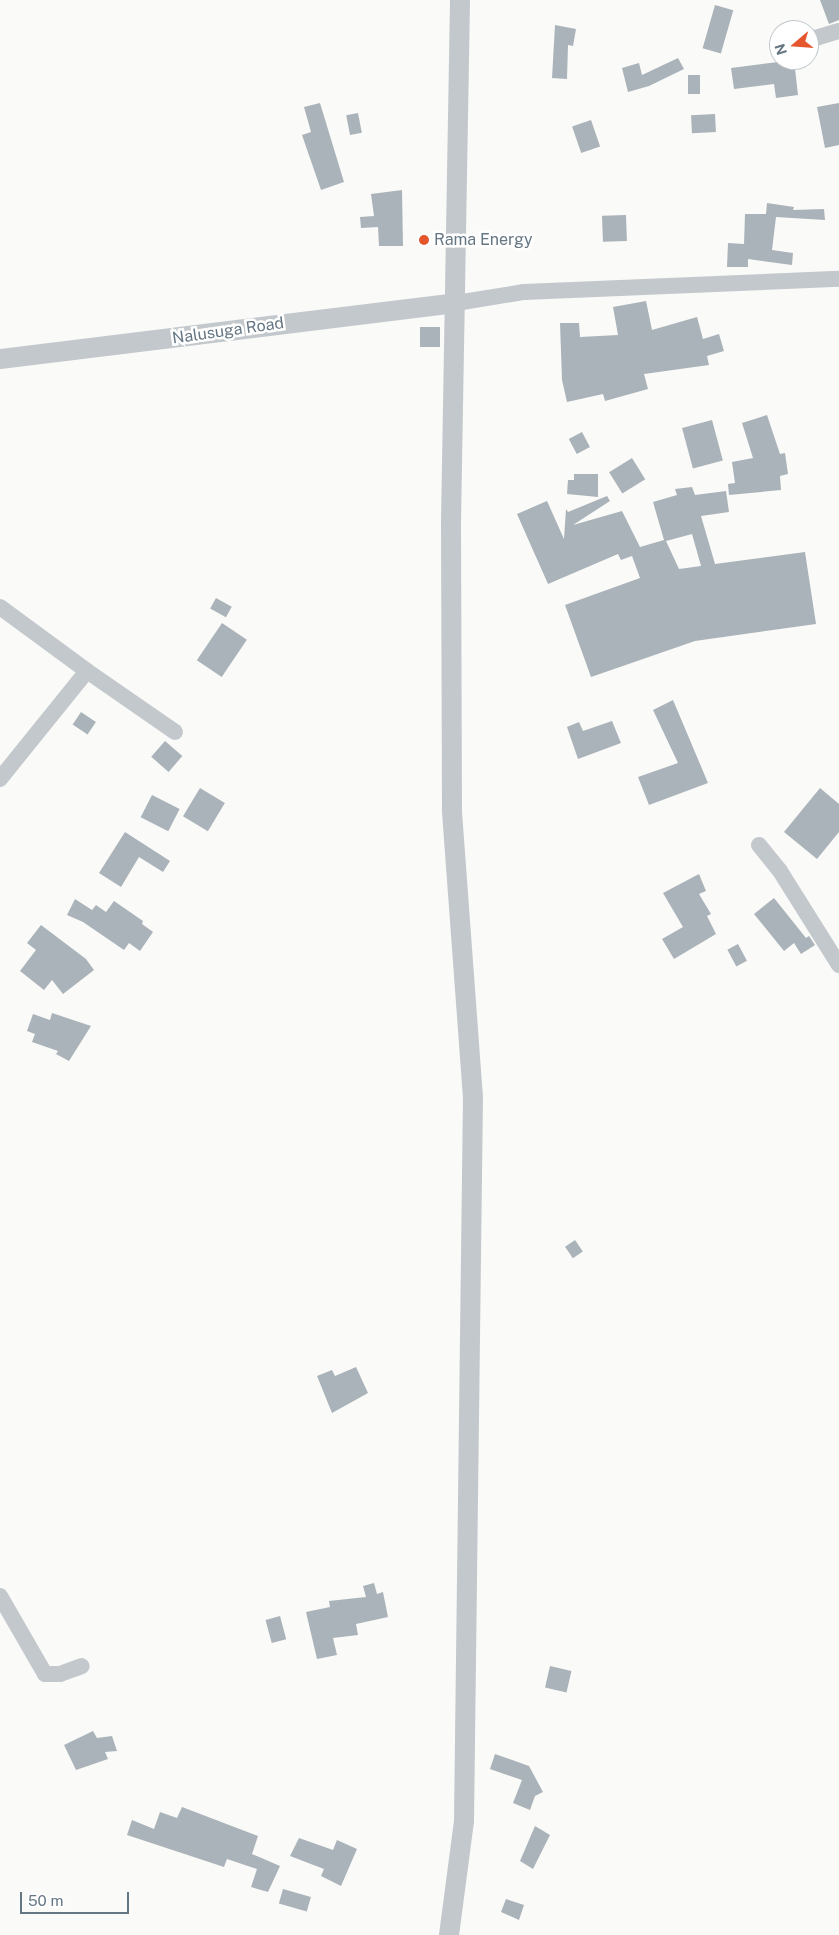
<!DOCTYPE html>
<style>
body{margin:0}
#map{position:relative;width:839px;height:1935px;overflow:hidden;background:#fafaf8;font-family:"Public Sans",sans-serif}
div>[style]{position:absolute}
[style*='--x']{left:calc(var(--x)*1px);top:calc(var(--y)*1px);width:calc(var(--w)*1px);rotate:calc(var(--a)*1deg)}
.building>*{inset:0;background:#aab3b9;transform-origin:0 0}
.minor>*{height:16px;margin:-8px;padding:0 8px;transform-origin:8px;border-radius:8px;background:#c3c8cc}
.tertiary>*{height:20px;margin:-10px;padding:0 10px;transform-origin:10px;border-radius:10px;background:#c3c8cc}
.dots>*{width:14px;height:14px;translate:-50% -50%;box-sizing:border-box;border:2px solid #fff;border-radius:50%}
span{translate:-50% -50%;white-space:nowrap;text-align:center;line-height:1.15;-webkit-text-stroke:5px #fff;paint-order:stroke}
.poi-label{font-size:16px;color:#657683}
.left{translate:0 -50%;text-align:left}
.street-label{font-size:16px;color:#657683}
.north{position:absolute;left:769px;top:20px;width:50px;height:50px;box-sizing:border-box;background:#fff;border:1px solid #c1c8cd;border-radius:50%;rotate:252deg;font-size:14px;font-weight:700;line-height:20px;text-align:center;color:#657683}
.north::after{content:'';display:block;margin:auto;width:18px;height:22px;background:#e4572e;clip-path:polygon(50% 0,100% 100%,50% 72%,0 100%)}
.scale{position:absolute;left:20px;top:1892px;width:109px;height:22px;box-sizing:border-box;border:2px solid #657683;border-top:0;padding-left:6px;font-size:15px;line-height:18px;white-space:nowrap;color:#657683;-webkit-text-stroke:4px #fff;paint-order:stroke}
</style>
<div id="map">
<div class="building">
<i style="clip-path:polygon(820px 0,839px 0,839px 20px,829px 24px)"></i>
<i style="left:715px;top:5px;width:19px;height:45px;rotate:16deg"></i>
<i style="clip-path:polygon(555px 25px,576px 29px,573px 46px,568px 45px,567px 79px,552px 78px)"></i>
<i style="clip-path:polygon(678px 58px,684px 69px,649px 86px,628px 92px,622px 68px,639px 63px,642px 75px)"></i>
<i style="clip-path:polygon(794px 60px,798px 95px,776px 98px,774px 84px,734px 89px,731px 68px)"></i>
<i style="left:688px;top:75px;width:12px;height:19px"></i>
<i style="clip-path:polygon(320px 103px,344px 182px,321px 190px,302px 135px,311px 132px,304px 107px)"></i>
<i style="clip-path:polygon(839px 103px,839px 145px,825px 148px,817px 107px)"></i>
<i style="left:358px;top:113px;width:20px;height:12px;rotate:79deg"></i>
<i style="left:715px;top:114px;width:18px;height:24px;rotate:87deg"></i>
<i style="left:591px;top:120px;width:28px;height:20px;rotate:71deg"></i>
<i style="clip-path:polygon(402px 190px,403px 246px,379px 246px,378px 227px,361px 228px,360px 217px,374px 216px,371px 194px)"></i>
<i style="clip-path:polygon(767px 203px,794px 207px,793px 210px,824px 209px,825px 220px,776px 217px,772px 250px,793px 253px,792px 265px,748px 259px,748px 267px,727px 267px,728px 243px,744px 244px,745px 214px,766px 214px)"></i>
<i style="left:626px;top:215px;width:26px;height:24px;rotate:88deg"></i>
<i style="clip-path:polygon(646px 301px,652px 330px,697px 317px,703px 339px,719px 334px,724px 351px,707px 356px,709px 365px,644px 374px,648px 389px,605px 401px,603px 394px,567px 402px,562px 380px,560px 323px,579px 323px,580px 337px,618px 335px,613px 307px)"></i>
<i style="left:440px;top:327px;width:20px;height:20px;rotate:90deg"></i>
<i style="clip-path:polygon(767px 415px,780px 454px,785px 453px,788px 474px,780px 476px,781px 490px,729px 495px,728px 484px,735px 483px,732px 462px,753px 458px,742px 423px)"></i>
<i style="left:712px;top:420px;width:42px;height:31px;rotate:75deg"></i>
<i style="left:582px;top:432px;width:17px;height:15px;rotate:62deg"></i>
<i style="left:632px;top:458px;width:25px;height:27px;rotate:58deg"></i>
<i style="clip-path:polygon(574px 474px,598px 474px,598px 497px,567px 494px,568px 480px,574px 480px)"></i>
<i style="clip-path:polygon(evenodd,692px 487px,695px 495px,726px 491px,729px 512px,701px 516px,715px 564px,805px 552px,816px 624px,695px 641px,591px 677px,565px 605px,640px 578px,632px 556px,621px 560px,618px 554px,548px 584px,517px 514px,547px 501px,564px 539px,566px 509px,568px 512px,607px 496px,610px 501px,573px 525px,622px 511px,640px 547px,664px 540px,653px 502px,677px 495px,675px 489px,692px 487px,692px 534px,701px 566px,679px 569px,666px 541px,692px 534px)"></i>
<i style="left:216px;top:598px;width:18px;height:12px;rotate:29deg"></i>
<i style="left:222px;top:623px;width:30px;height:45px;rotate:34deg"></i>
<i style="clip-path:polygon(673px 700px,708px 783px,649px 805px,638px 777px,678px 763px,653px 710px)"></i>
<i style="left:81px;top:712px;width:18px;height:15px;rotate:34deg"></i>
<i style="clip-path:polygon(612px 721px,621px 743px,578px 759px,567px 727px,579px 722px,583px 731px)"></i>
<i style="left:165px;top:741px;width:23px;height:21px;rotate:41deg"></i>
<i style="left:200px;top:788px;width:29px;height:33px;rotate:31deg"></i>
<i style="clip-path:polygon(820px 788px,839px 804px,839px 832px,817px 859px,784px 832px)"></i>
<i style="left:152px;top:795px;width:31px;height:25px;rotate:27deg"></i>
<i style="clip-path:polygon(125px 832px,170px 861px,163px 872px,139px 857px,121px 887px,99px 873px)"></i>
<i style="clip-path:polygon(699px 874px,706px 891px,699px 894px,711px 914px,707px 916px,716px 934px,674px 959px,662px 939px,683px 927px,663px 893px)"></i>
<i style="clip-path:polygon(774px 898px,806px 938px,809px 936px,815px 945px,801px 954px,794px 943px,784px 951px,754px 914px)"></i>
<i style="clip-path:polygon(75px 899px,92px 910px,96px 905px,106px 912px,114px 901px,143px 921px,142px 924px,153px 932px,140px 951px,129px 943px,124px 950px,83px 922px,67px 915px)"></i>
<i style="clip-path:polygon(41px 925px,86px 959px,94px 970px,63px 994px,52px 980px,44px 990px,20px 971px,36px 950px,27px 943px)"></i>
<i style="left:738px;top:944px;width:19px;height:12px;rotate:62deg"></i>
<i style="clip-path:polygon(52px 1013px,91px 1026px,69px 1061px,56px 1054px,58px 1051px,32px 1042px,35px 1034px,27px 1031px,33px 1014px,50px 1020px)"></i>
<i style="left:575px;top:1240px;width:14px;height:12px;rotate:56deg"></i>
<i style="clip-path:polygon(356px 1367px,368px 1393px,332px 1413px,317px 1376px,332px 1370px,335px 1376px)"></i>
<i style="clip-path:polygon(374px 1583px,377px 1594px,383px 1592px,388px 1617px,356px 1624px,358px 1635px,333px 1638px,337px 1655px,317px 1659px,306px 1612px,330px 1607px,329px 1601px,366px 1597px,363px 1586px)"></i>
<i style="left:280px;top:1616px;width:24px;height:15px;rotate:75deg"></i>
<i style="left:550px;top:1666px;width:22px;height:22px;rotate:13deg"></i>
<i style="clip-path:polygon(93px 1731px,97px 1738px,112px 1736px,117px 1751px,105px 1752px,108px 1759px,76px 1770px,64px 1745px)"></i>
<i style="clip-path:polygon(495px 1754px,529px 1766px,543px 1792px,535px 1796px,530px 1810px,513px 1803px,522px 1780px,490px 1769px)"></i>
<i style="clip-path:polygon(182px 1807px,258px 1836px,252px 1854px,280px 1866px,268px 1892px,251px 1887px,257px 1869px,227px 1859px,224px 1867px,127px 1835px,132px 1820px,154px 1829px,160px 1812px,177px 1818px)"></i>
<i style="clip-path:polygon(535px 1826px,550px 1835px,533px 1869px,520px 1861px)"></i>
<i style="clip-path:polygon(299px 1838px,333px 1850px,337px 1840px,357px 1849px,341px 1886px,321px 1876px,324px 1869px,290px 1856px)"></i>
<i style="left:283px;top:1889px;width:29px;height:15px;rotate:16deg"></i>
<i style="clip-path:polygon(506px 1899px,524px 1905px,519px 1920px,501px 1912px)"></i>
</div>
<div class="minor">
<i style="--x:809;--y:40;--w:31;--a:-17"></i>
<i style="--x:456;--y:303;--w:69;--a:-9.2"></i>
<i style="--x:524;--y:292;--w:315;--a:-2.4"></i>
<i style="--x:0;--y:607;--w:108;--a:36.3"></i>
<i style="--x:87;--y:671;--w:139;--a:128.9"></i>
<i style="--x:87;--y:671;--w:107;--a:34.7"></i>
<i style="--x:759;--y:845;--w:33;--a:51"></i>
<i style="--x:780;--y:871;--w:111;--a:57.9"></i>
<i style="--x:0;--y:1596;--w:90;--a:60"></i>
<i style="--x:45;--y:1674;--w:15;--a:0"></i>
<i style="--x:60;--y:1674;--w:23;--a:-20"></i>
</div>
<div class="tertiary">
<i style="--x:0;--y:359;--w:459;--a:-7"></i>
<i style="--x:449;--y:1935;--w:115;--a:-82.5"></i>
<i style="--x:464;--y:1821;--w:723;--a:-89.29"></i>
<i style="--x:473;--y:1098;--w:289;--a:-94.2"></i>
<i style="--x:452;--y:810;--w:288;--a:-90.2"></i>
<i style="--x:451;--y:522;--w:522;--a:-89.01"></i>
</div>
<div class="dots">
<i style="left:424px;top:240px;background:#e4572e"></i>
</div>
<div class="poi-label">
<span class="left" style="left:434px;top:240px">Rama Energy</span>
</div>
<div class="street-label">
<span style="left:228px;top:331px;rotate:-8deg">Nalusuga Road</span>
</div>
<div class="north">N</div>
<div class="scale">50 m</div>
</div>
